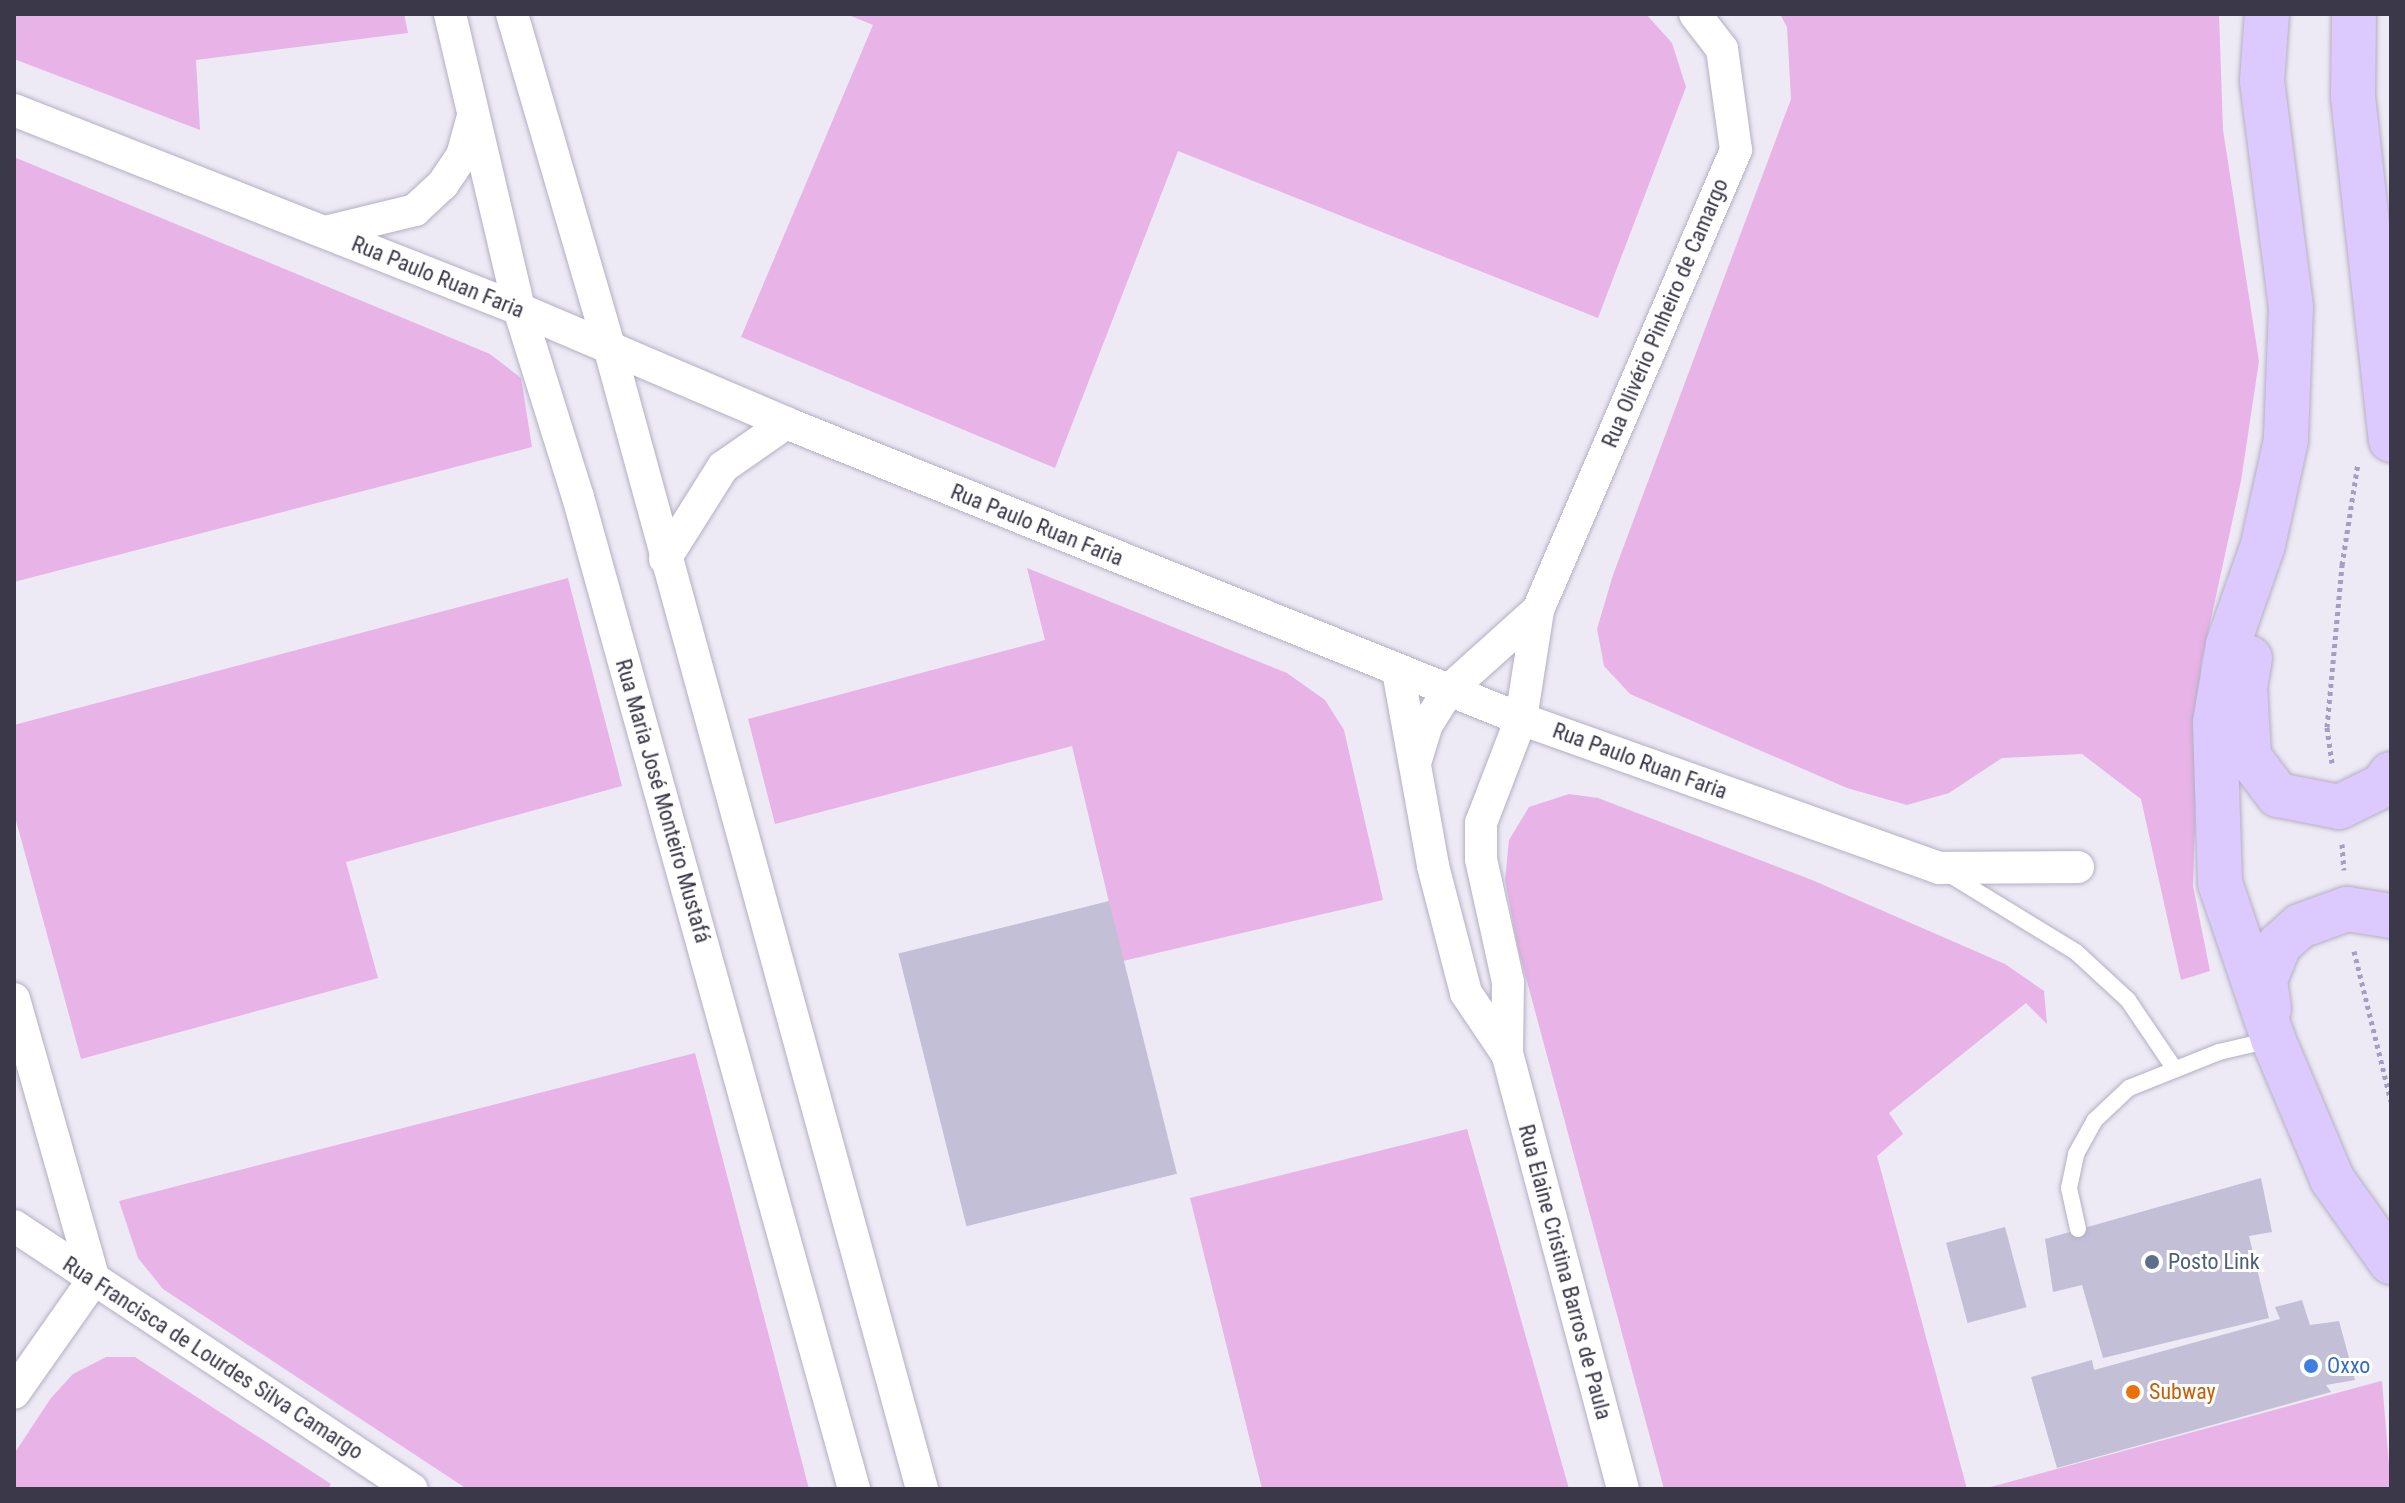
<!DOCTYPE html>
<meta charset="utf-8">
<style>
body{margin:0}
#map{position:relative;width:2405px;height:1503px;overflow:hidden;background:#edeaf5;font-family:"Roboto Condensed",sans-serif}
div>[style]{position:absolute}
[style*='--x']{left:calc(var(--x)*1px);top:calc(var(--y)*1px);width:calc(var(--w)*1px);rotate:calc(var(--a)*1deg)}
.green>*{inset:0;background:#e8b3e7}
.building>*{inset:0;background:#c3bfd6;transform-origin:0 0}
.path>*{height:5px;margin-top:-2.5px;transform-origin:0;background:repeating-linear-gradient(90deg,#a69dc2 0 4px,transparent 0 8px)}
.roads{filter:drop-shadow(0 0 2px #b4afc3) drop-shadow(0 0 2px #b4afc3)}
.lane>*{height:16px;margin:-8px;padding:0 8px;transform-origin:8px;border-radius:8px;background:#fff}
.street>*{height:32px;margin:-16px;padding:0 16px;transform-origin:16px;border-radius:16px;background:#fff}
.secondary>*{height:44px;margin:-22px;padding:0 22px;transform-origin:22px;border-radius:22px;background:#dccafe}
.dots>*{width:22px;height:22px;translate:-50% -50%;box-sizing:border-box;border:4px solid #fff;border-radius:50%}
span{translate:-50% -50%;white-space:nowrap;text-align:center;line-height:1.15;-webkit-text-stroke:6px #fff;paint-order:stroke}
.street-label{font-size:22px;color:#3b3849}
.service-label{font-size:22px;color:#4e5e75}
.left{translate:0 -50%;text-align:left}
.shop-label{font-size:22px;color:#366cbe}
.food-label{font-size:22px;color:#c56008}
.frame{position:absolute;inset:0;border:16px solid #3b3849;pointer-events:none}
</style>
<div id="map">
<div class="green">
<i style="clip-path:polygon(14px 14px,404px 14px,408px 33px,196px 60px,200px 130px,14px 59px)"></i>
<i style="clip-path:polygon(846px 14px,1646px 14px,1672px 43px,1686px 87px,1598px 318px,1178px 151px,1055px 468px,741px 337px,873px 25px)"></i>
<i style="clip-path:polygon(1780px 14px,2219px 14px,2223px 130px,2259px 361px,2241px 481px,2201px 665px,2193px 886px,2210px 971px,2181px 980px,2141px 799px,2082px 754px,2002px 758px,1949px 793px,1907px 805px,1847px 788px,1630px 694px,1604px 666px,1597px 629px,1613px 575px,1791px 99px,1787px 27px)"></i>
<i style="clip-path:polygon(14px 157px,490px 354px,521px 378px,532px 447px,14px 582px)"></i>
<i style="clip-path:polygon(1027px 568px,1287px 673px,1325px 700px,1344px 730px,1383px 900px,1123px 961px,1072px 746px,775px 824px,748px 719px,1045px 640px)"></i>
<i style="clip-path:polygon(568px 578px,622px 786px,346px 862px,378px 978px,81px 1059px,14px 813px,14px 725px)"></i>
<i style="clip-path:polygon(1569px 794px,1598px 798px,1812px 880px,2005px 964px,2044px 991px,2047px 1024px,2026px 1003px,1889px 1113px,1903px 1134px,1877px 1156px,1967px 1489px,1664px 1489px,1518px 948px,1505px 880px,1509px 840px,1529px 807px)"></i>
<i style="clip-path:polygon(695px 1053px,809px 1489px,467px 1489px,163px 1289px,138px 1258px,119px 1201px)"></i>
<i style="clip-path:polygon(1467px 1129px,1569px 1489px,1262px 1489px,1190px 1198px)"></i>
<i style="clip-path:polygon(106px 1357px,135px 1357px,331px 1484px,328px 1489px,14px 1489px,14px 1454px,51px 1398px,73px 1374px)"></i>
<i style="clip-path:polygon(2382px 1381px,2391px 1489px,1983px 1489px,2381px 1381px)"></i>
</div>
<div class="building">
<i style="left:1109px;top:901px;width:281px;height:217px;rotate:76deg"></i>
<i style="clip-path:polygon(2261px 1178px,2272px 1232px,2249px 1236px,2269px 1318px,2103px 1358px,2082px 1285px,2053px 1292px,2045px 1239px)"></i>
<i style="left:2005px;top:1227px;width:83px;height:61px;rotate:75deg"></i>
<i style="clip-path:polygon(2302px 1300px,2310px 1325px,2339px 1321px,2355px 1380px,2326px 1385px,2331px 1392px,2057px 1468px,2031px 1377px,2092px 1360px,2094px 1370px,2280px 1319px,2275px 1307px)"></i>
</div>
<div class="path">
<i style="--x:2332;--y:763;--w:36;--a:-98"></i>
<i style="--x:2327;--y:727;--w:163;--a:-84.7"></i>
<i style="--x:2342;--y:565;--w:103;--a:-81.1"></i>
<i style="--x:2342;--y:844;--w:26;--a:86"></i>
<i style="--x:2354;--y:951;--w:155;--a:76.2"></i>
</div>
<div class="roads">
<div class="lane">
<i style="--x:1947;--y:873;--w:151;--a:31.5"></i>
<i style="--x:2076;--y:952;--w:71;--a:42.7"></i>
<i style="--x:2128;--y:1000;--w:82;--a:55.9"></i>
<i style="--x:2078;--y:1229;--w:42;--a:-102.4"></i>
<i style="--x:2069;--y:1188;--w:35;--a:-78"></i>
<i style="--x:2076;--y:1154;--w:39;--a:-61"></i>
<i style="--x:2095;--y:1120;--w:47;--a:-43.3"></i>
<i style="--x:2129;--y:1088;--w:97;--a:-21.8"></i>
<i style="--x:2219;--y:1052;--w:53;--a:-13"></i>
</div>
<div class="street">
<i style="--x:450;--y:14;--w:303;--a:76.8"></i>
<i style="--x:519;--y:309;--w:197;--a:72.6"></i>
<i style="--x:578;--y:497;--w:1030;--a:74.45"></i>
<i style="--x:512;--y:14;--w:350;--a:73.7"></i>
<i style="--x:610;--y:350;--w:1181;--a:74.68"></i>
<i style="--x:14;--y:110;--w:543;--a:21.51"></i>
<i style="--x:519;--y:309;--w:290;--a:23.1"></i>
<i style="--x:786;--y:423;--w:792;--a:21.94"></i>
<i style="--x:1521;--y:719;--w:444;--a:19.6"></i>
<i style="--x:1939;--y:868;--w:139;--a:-0.4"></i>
<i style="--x:325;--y:232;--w:93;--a:-13.7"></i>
<i style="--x:415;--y:210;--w:38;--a:-43"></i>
<i style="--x:443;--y:184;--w:34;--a:-56"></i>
<i style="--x:462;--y:156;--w:41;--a:-74.6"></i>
<i style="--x:665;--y:559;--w:109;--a:-57.8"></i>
<i style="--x:723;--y:467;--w:77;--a:-34.9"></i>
<i style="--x:1398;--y:671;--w:198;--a:79.8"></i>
<i style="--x:1433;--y:866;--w:131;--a:75.4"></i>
<i style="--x:1466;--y:993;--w:73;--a:56.1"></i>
<i style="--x:1415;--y:763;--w:39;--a:-73"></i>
<i style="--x:1426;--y:726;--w:41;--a:-57.8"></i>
<i style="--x:1448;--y:691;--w:121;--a:-42"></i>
<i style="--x:14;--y:999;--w:291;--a:74.1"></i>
<i style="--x:94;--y:1279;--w:139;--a:125.1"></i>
<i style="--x:14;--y:1226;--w:477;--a:33.5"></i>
<i style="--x:1623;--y:1489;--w:450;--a:-104.9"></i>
<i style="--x:1507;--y:1054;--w:72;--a:-89.2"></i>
<i style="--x:1508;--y:982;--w:126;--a:-102.4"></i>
<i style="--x:1481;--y:859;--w:36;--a:-90"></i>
<i style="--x:1481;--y:823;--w:111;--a:-69"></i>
<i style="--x:1521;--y:719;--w:110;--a:-81.1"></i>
<i style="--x:1538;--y:610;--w:501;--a:-66.71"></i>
<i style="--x:1736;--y:150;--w:102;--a:-97.9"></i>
<i style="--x:1722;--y:49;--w:44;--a:-127.6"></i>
</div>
<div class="secondary">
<i style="--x:2267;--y:14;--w:67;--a:94.3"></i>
<i style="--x:2262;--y:81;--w:228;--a:82.7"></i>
<i style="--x:2291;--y:307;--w:133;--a:92.2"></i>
<i style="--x:2286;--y:440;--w:107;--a:102.4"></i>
<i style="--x:2263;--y:545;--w:106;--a:109.3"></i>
<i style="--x:2228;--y:645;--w:79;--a:99.5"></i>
<i style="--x:2215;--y:723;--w:160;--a:88.2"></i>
<i style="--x:2220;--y:883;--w:165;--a:71.2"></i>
<i style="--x:2273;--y:1039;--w:152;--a:67.1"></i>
<i style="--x:2332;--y:1179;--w:102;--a:54.6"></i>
<i style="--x:2354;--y:14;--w:83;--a:90.7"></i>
<i style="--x:2353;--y:97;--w:345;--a:83.7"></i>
<i style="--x:2250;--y:658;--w:29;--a:100"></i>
<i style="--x:2245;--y:687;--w:70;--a:86.7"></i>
<i style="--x:2249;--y:757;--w:48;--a:52.7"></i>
<i style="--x:2278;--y:795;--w:62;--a:11.1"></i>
<i style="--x:2339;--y:807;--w:48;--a:-26"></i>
<i style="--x:2382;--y:786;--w:15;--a:-53"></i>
<i style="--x:2269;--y:1009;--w:29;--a:-98"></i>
<i style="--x:2265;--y:980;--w:38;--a:-68"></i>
<i style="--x:2279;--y:945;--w:28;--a:-42"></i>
<i style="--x:2300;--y:926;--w:50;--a:-19.9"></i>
<i style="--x:2347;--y:909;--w:45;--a:9"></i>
</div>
</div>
<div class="dots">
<i style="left:2152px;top:1262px;background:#5c6f8a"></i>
<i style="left:2311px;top:1366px;background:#3f7fe0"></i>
<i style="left:2133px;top:1392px;background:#e8710a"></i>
</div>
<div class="street-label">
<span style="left:438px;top:277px;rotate:22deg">Rua Paulo Ruan Faria</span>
<span style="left:1665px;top:313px;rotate:-67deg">Rua Olivério Pinheiro de Camargo</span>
<span style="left:1037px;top:525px;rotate:22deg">Rua Paulo Ruan Faria</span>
<span style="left:1640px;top:761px;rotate:20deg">Rua Paulo Ruan Faria</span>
<span style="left:663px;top:801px;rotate:74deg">Rua Maria José Monteiro Mustafá</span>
<span style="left:1565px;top:1272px;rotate:75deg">Rua Elaine Cristina Barros de Paula</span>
<span style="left:213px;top:1358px;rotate:33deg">Rua Francisca de Lourdes Silva Camargo</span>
</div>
<div class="service-label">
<span class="left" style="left:2168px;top:1262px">Posto Link</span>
</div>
<div class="shop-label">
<span class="left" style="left:2327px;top:1366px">Oxxo</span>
</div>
<div class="food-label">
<span class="left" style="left:2149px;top:1392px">Subway</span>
</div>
<div class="frame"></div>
</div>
